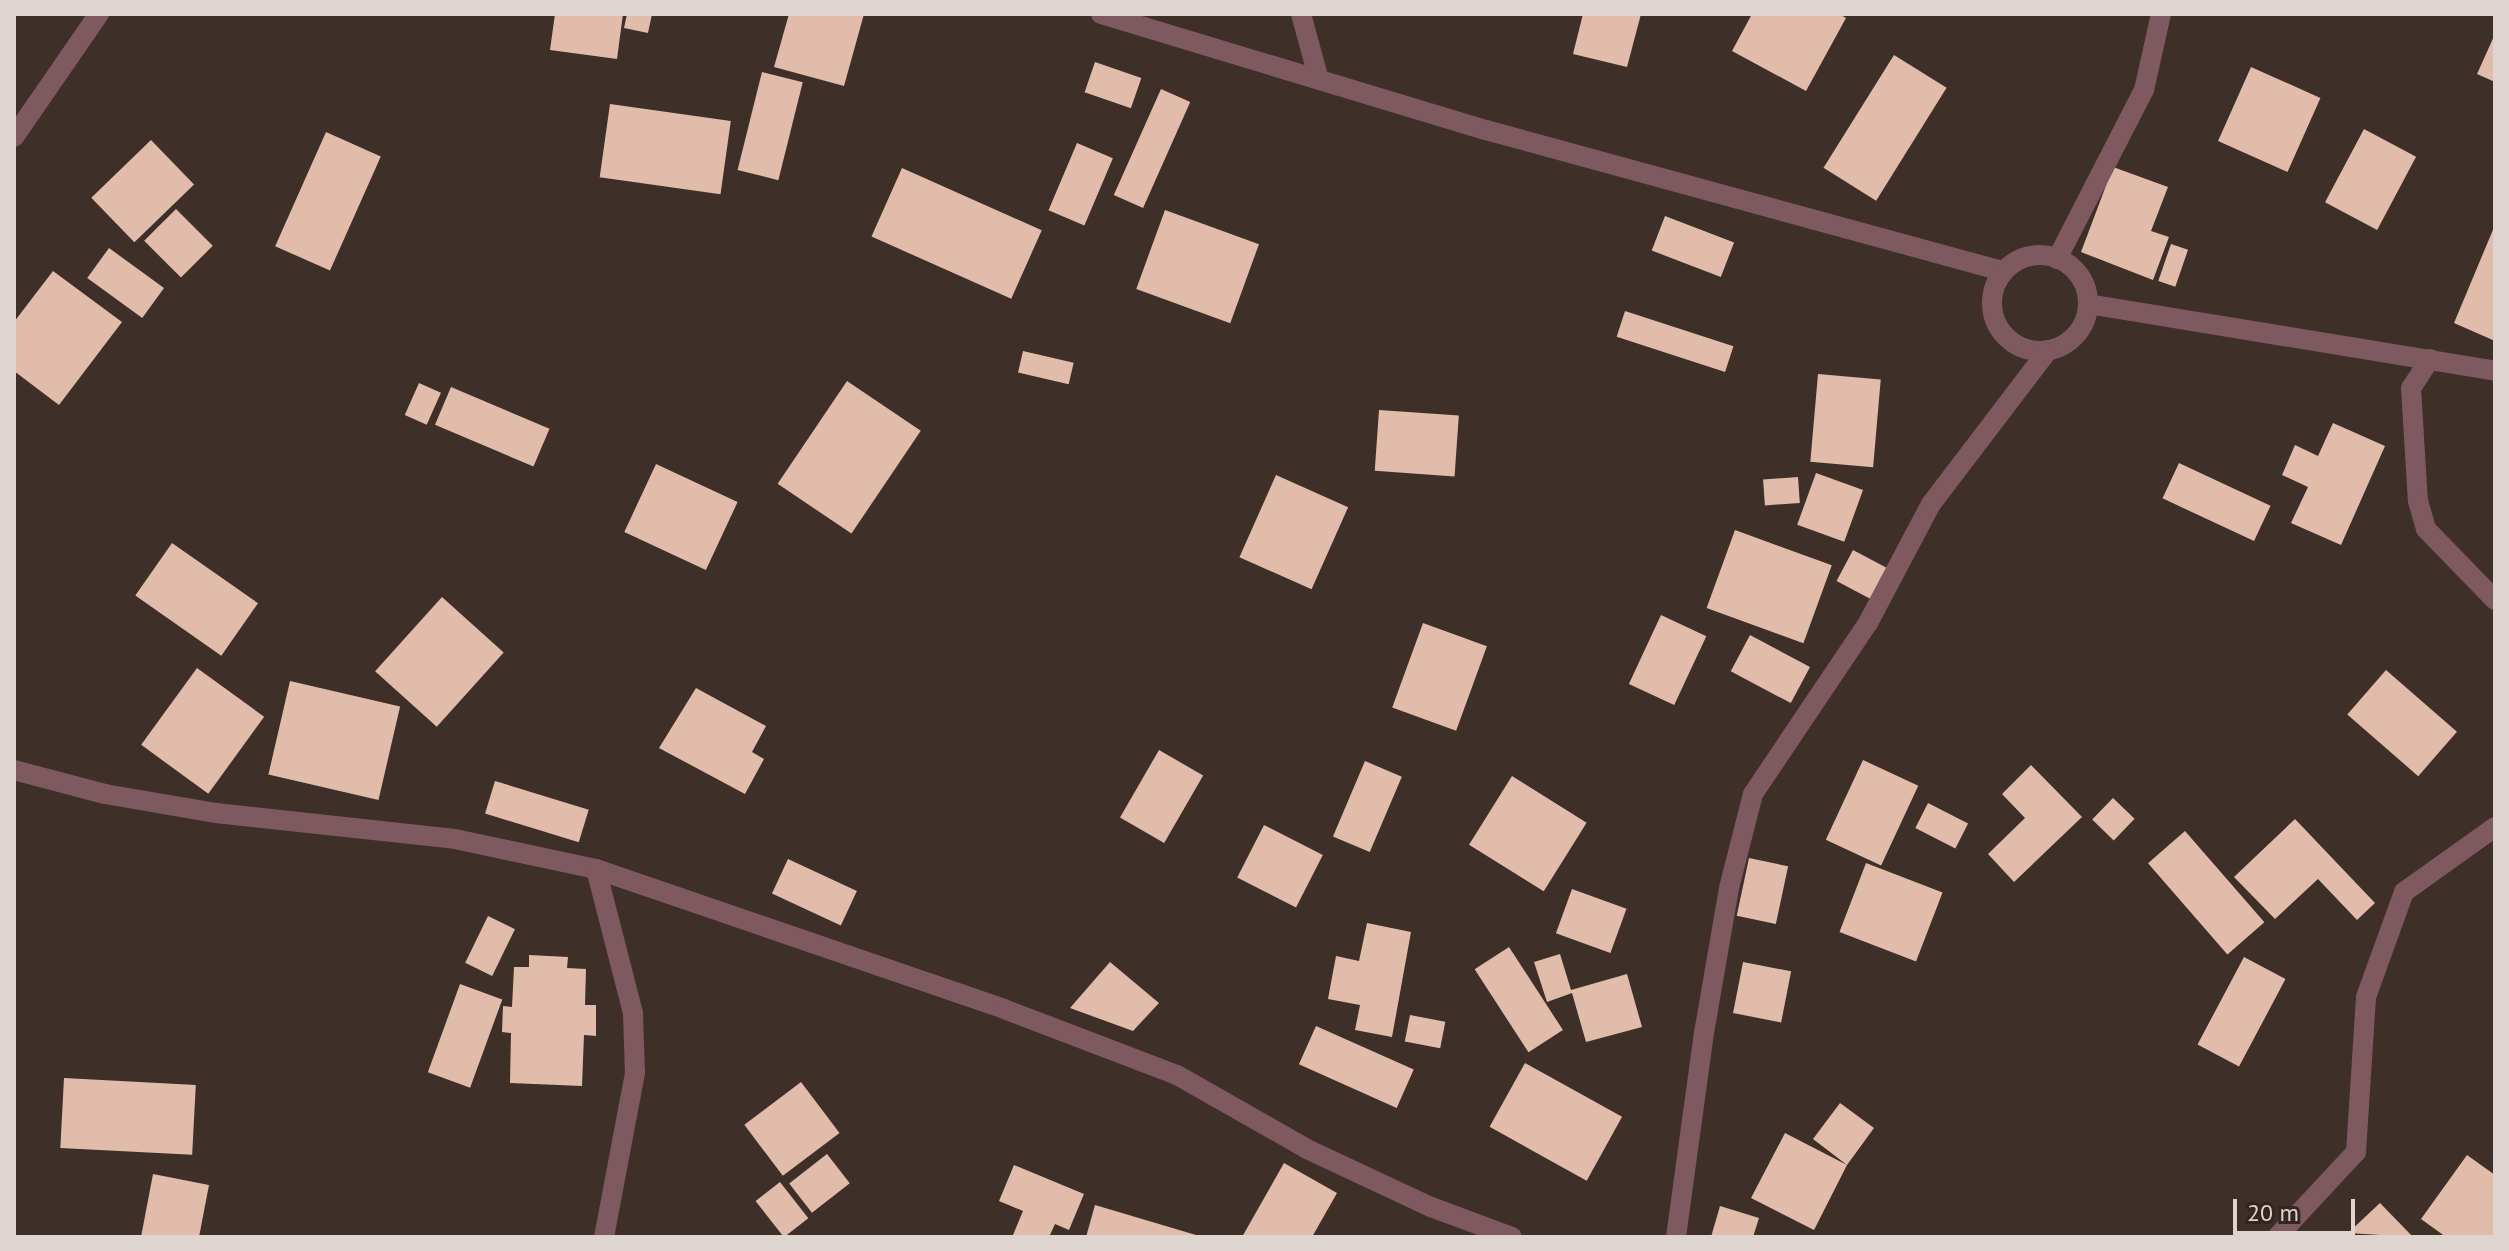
<!DOCTYPE html>
<style>
body{margin:0}
#map{position:relative;width:2509px;height:1251px;overflow:hidden;background:#3e2f28;font-family:"PT Sans",sans-serif}
div>[style]{position:absolute}
[style*='--x']{left:calc(var(--x)*1px);top:calc(var(--y)*1px);width:calc(var(--w)*1px);rotate:calc(var(--a)*1deg)}
.building>*{inset:0;background:#e2bcab;transform-origin:0 0}
.minor>*{height:20px;margin:-10px;padding:0 10px;transform-origin:10px;border-radius:10px;background:#7e5960}
.minor>.ring{margin:-10px;padding:0;box-sizing:content-box;background:none;border:20px solid #7e5960;border-radius:50%}
span{translate:-50% -50%;white-space:nowrap;text-align:center;line-height:1.15;-webkit-text-stroke:8px #33251f;paint-order:stroke}
.frame{position:absolute;inset:0;border:16px solid #ded4d0;pointer-events:none}
.scale{position:absolute;left:2233px;top:1199px;width:122px;height:36px;box-sizing:border-box;border:4px solid #ded4d0;border-top:0;padding-left:10px;font-size:24px;line-height:28px;white-space:nowrap;color:#ded4d0;-webkit-text-stroke:6px #33251f;paint-order:stroke}
</style>
<div id="map">
<div class="building">
<i style="clip-path:polygon(555px 14px,623px 14px,617px 59px,550px 50px)"></i>
<i style="clip-path:polygon(627px 14px,652px 14px,648px 33px,624px 28px)"></i>
<i style="clip-path:polygon(789px 14px,864px 14px,844px 86px,774px 67px)"></i>
<i style="clip-path:polygon(1583px 14px,1641px 14px,1627px 67px,1573px 54px)"></i>
<i style="clip-path:polygon(1752px 14px,1839px 14px,1846px 18px,1806px 91px,1732px 51px)"></i>
<i style="clip-path:polygon(2495px 34px,2495px 82px,2477px 74px)"></i>
<i style="left:1894px;top:55px;width:62px;height:133px;rotate:32deg"></i>
<i style="left:1095px;top:62px;width:49px;height:32px;rotate:19deg"></i>
<i style="left:2251px;top:67px;width:76px;height:81px;rotate:24deg"></i>
<i style="left:762px;top:72px;width:42px;height:101px;rotate:14deg"></i>
<i style="left:1161px;top:89px;width:32px;height:116px;rotate:24deg"></i>
<i style="left:610px;top:104px;width:122px;height:74px;rotate:8deg"></i>
<i style="left:2364px;top:129px;width:59px;height:83px;rotate:28deg"></i>
<i style="left:326px;top:132px;width:60px;height:125px;rotate:24deg"></i>
<i style="left:151px;top:140px;width:62px;height:83px;rotate:46deg"></i>
<i style="left:1077px;top:143px;width:39px;height:73px;rotate:23deg"></i>
<i style="clip-path:polygon(2113px 167px,2168px 187px,2151px 231px,2169px 237px,2153px 280px,2081px 252px)"></i>
<i style="left:902px;top:168px;width:153px;height:75px;rotate:24deg"></i>
<i style="left:176px;top:209px;width:52px;height:45px;rotate:45deg"></i>
<i style="left:1165px;top:210px;width:100px;height:84px;rotate:20deg"></i>
<i style="left:1665px;top:216px;width:74px;height:37px;rotate:21deg"></i>
<i style="clip-path:polygon(2495px 225px,2495px 341px,2454px 323px)"></i>
<i style="left:2171px;top:244px;width:18px;height:39px;rotate:19deg"></i>
<i style="left:109px;top:248px;width:68px;height:37px;rotate:36deg"></i>
<i style="clip-path:polygon(53px 271px,122px 322px,59px 405px,14px 371px,14px 322px)"></i>
<i style="left:1625px;top:311px;width:114px;height:27px;rotate:18deg"></i>
<i style="left:1023px;top:351px;width:52px;height:22px;rotate:13deg"></i>
<i style="left:1818px;top:374px;width:63px;height:88px;rotate:5deg"></i>
<i style="left:847px;top:381px;width:89px;height:124px;rotate:34deg"></i>
<i style="left:419px;top:383px;width:24px;height:35px;rotate:24deg"></i>
<i style="left:451px;top:387px;width:107px;height:41px;rotate:23deg"></i>
<i style="left:1379px;top:410px;width:80px;height:61px;rotate:4deg"></i>
<i style="clip-path:polygon(2333px 423px,2385px 446px,2341px 545px,2291px 523px,2308px 487px,2282px 475px,2295px 445px,2318px 456px)"></i>
<i style="left:2179px;top:463px;width:101px;height:39px;rotate:25deg"></i>
<i style="left:656px;top:464px;width:90px;height:75px;rotate:25deg"></i>
<i style="left:1816px;top:473px;width:50px;height:55px;rotate:20deg"></i>
<i style="left:1276px;top:475px;width:79px;height:90px;rotate:24deg"></i>
<i style="left:1798px;top:477px;width:26px;height:35px;rotate:86deg"></i>
<i style="left:1735px;top:530px;width:103px;height:83px;rotate:20deg"></i>
<i style="left:172px;top:543px;width:105px;height:64px;rotate:35deg"></i>
<i style="left:1853px;top:550px;width:38px;height:35px;rotate:28deg"></i>
<i style="left:442px;top:597px;width:83px;height:100px;rotate:42deg"></i>
<i style="left:1661px;top:615px;width:50px;height:76px;rotate:25deg"></i>
<i style="left:1423px;top:623px;width:68px;height:90px;rotate:20deg"></i>
<i style="left:1750px;top:635px;width:68px;height:41px;rotate:28deg"></i>
<i style="left:197px;top:668px;width:83px;height:95px;rotate:36deg"></i>
<i style="left:2386px;top:670px;width:94px;height:59px;rotate:41deg"></i>
<i style="left:290px;top:681px;width:113px;height:96px;rotate:13deg"></i>
<i style="clip-path:polygon(696px 688px,766px 726px,752px 752px,764px 759px,745px 794px,659px 748px)"></i>
<i style="left:1159px;top:750px;width:51px;height:78px;rotate:30deg"></i>
<i style="left:1863px;top:760px;width:61px;height:88px;rotate:25deg"></i>
<i style="left:1365px;top:761px;width:40px;height:82px;rotate:23deg"></i>
<i style="clip-path:polygon(2031px 765px,2082px 817px,2014px 882px,1988px 854px,2025px 818px,2002px 794px)"></i>
<i style="left:1512px;top:776px;width:88px;height:81px;rotate:32deg"></i>
<i style="left:495px;top:781px;width:98px;height:34px;rotate:17deg"></i>
<i style="left:2113px;top:798px;width:30px;height:30px;rotate:44deg"></i>
<i style="left:1928px;top:803px;width:45px;height:28px;rotate:27deg"></i>
<i style="clip-path:polygon(2295px 819px,2375px 903px,2357px 920px,2318px 879px,2275px 919px,2234px 877px)"></i>
<i style="left:1264px;top:825px;width:66px;height:59px;rotate:27deg"></i>
<i style="left:2185px;top:831px;width:121px;height:49px;rotate:49deg"></i>
<i style="left:1749px;top:858px;width:40px;height:59px;rotate:12deg"></i>
<i style="left:788px;top:859px;width:76px;height:38px;rotate:25deg"></i>
<i style="left:1866px;top:863px;width:82px;height:74px;rotate:21deg"></i>
<i style="left:1572px;top:889px;width:58px;height:47px;rotate:20deg"></i>
<i style="left:488px;top:916px;width:30px;height:52px;rotate:26deg"></i>
<i style="clip-path:polygon(1367px 923px,1411px 932px,1392px 1037px,1355px 1030px,1360px 1005px,1328px 999px,1336px 956px,1359px 961px)"></i>
<i style="left:1509px;top:947px;width:99px;height:41px;rotate:57deg"></i>
<i style="clip-path:polygon(1560px 954px,1571px 990px,1627px 974px,1642px 1027px,1586px 1042px,1572px 993px,1547px 1002px,1534px 962px)"></i>
<i style="clip-path:polygon(529px 955px,568px 957px,567px 968px,586px 969px,585px 1005px,596px 1005px,596px 1036px,584px 1035px,582px 1086px,510px 1083px,511px 1033px,502px 1032px,503px 1006px,512px 1007px,514px 967px,529px 967px)"></i>
<i style="left:2244px;top:957px;width:47px;height:99px;rotate:28deg"></i>
<i style="clip-path:polygon(1110px 962px,1159px 1003px,1133px 1031px,1070px 1008px)"></i>
<i style="left:1743px;top:962px;width:49px;height:52px;rotate:11deg"></i>
<i style="left:460px;top:984px;width:45px;height:94px;rotate:20deg"></i>
<i style="left:1410px;top:1015px;width:36px;height:27px;rotate:11deg"></i>
<i style="left:1316px;top:1026px;width:107px;height:42px;rotate:24deg"></i>
<i style="left:1525px;top:1063px;width:111px;height:73px;rotate:29deg"></i>
<i style="left:64px;top:1078px;width:132px;height:70px;rotate:3deg"></i>
<i style="left:801px;top:1082px;width:64px;height:71px;rotate:53deg"></i>
<i style="clip-path:polygon(1840px 1103px,1874px 1128px,1847px 1165px,1814px 1230px,1751px 1198px,1785px 1133px,1847px 1165px,1813px 1139px)"></i>
<i style="left:827px;top:1154px;width:37px;height:48px;rotate:52deg"></i>
<i style="clip-path:polygon(2467px 1155px,2495px 1175px,2495px 1237px,2446px 1237px,2421px 1219px)"></i>
<i style="clip-path:polygon(1284px 1163px,1337px 1193px,1312px 1237px,1242px 1237px)"></i>
<i style="clip-path:polygon(1014px 1165px,1084px 1194px,1069px 1230px,1055px 1224px,1049px 1237px,1013px 1235px,1023px 1211px,999px 1201px)"></i>
<i style="clip-path:polygon(153px 1174px,209px 1185px,199px 1237px,141px 1237px)"></i>
<i style="left:780px;top:1182px;width:46px;height:31px;rotate:52deg"></i>
<i style="clip-path:polygon(2380px 1203px,2413px 1237px,2348px 1233px)"></i>
<i style="clip-path:polygon(1095px 1205px,1196px 1235px,1195px 1237px,1086px 1237px)"></i>
<i style="clip-path:polygon(1720px 1206px,1759px 1218px,1753px 1237px,1711px 1237px)"></i>
</div>
<div class="minor">
<i style="--x:1101;--y:14;--w:402;--a:16.8"></i>
<i style="--x:1486;--y:130;--w:535;--a:15.28"></i>
<i style="--x:1301;--y:14;--w:68;--a:74.7"></i>
<i style="--x:14;--y:137;--w:150;--a:-55.4"></i>
<i class="ring" style="left:1992px;top:255px;width:76px;height:76px"></i>
<i style="--x:2057;--y:259;--w:190;--a:-62.8"></i>
<i style="--x:2144;--y:90;--w:78;--a:-77.4"></i>
<i style="--x:2088;--y:304;--w:412;--a:9.3"></i>
<i style="--x:2430;--y:359;--w:35;--a:123"></i>
<i style="--x:2411;--y:388;--w:113;--a:86.5"></i>
<i style="--x:2418;--y:501;--w:29;--a:74"></i>
<i style="--x:2426;--y:529;--w:99;--a:45.8"></i>
<i style="--x:14;--y:770;--w:94;--a:14.8"></i>
<i style="--x:105;--y:794;--w:113;--a:9.7"></i>
<i style="--x:216;--y:813;--w:240;--a:6.2"></i>
<i style="--x:455;--y:839;--w:144;--a:12"></i>
<i style="--x:596;--y:869;--w:431;--a:18.9"></i>
<i style="--x:1004;--y:1009;--w:185;--a:20.9"></i>
<i style="--x:1177;--y:1075;--w:150;--a:29.6"></i>
<i style="--x:1307;--y:1149;--w:137;--a:25.1"></i>
<i style="--x:1431;--y:1207;--w:86;--a:20.3"></i>
<i style="--x:596;--y:869;--w:149;--a:75.6"></i>
<i style="--x:633;--y:1013;--w:60;--a:88.1"></i>
<i style="--x:635;--y:1073;--w:167;--a:100.7"></i>
<i style="--x:1676;--y:1237;--w:206;--a:-82.2"></i>
<i style="--x:1704;--y:1033;--w:147;--a:-80.2"></i>
<i style="--x:1729;--y:888;--w:97;--a:-75.7"></i>
<i style="--x:1753;--y:794;--w:206;--a:-56.1"></i>
<i style="--x:1868;--y:623;--w:135;--a:-62.1"></i>
<i style="--x:1931;--y:504;--w:191;--a:-52.7"></i>
<i style="--x:2277;--y:1237;--w:116;--a:-47.1"></i>
<i style="--x:2356;--y:1152;--w:155;--a:-86.3"></i>
<i style="--x:2366;--y:997;--w:112;--a:-70.1"></i>
<i style="--x:2404;--y:892;--w:112;--a:-35.5"></i>
</div>
<div class="frame"></div>
<div class="scale">20 m</div>
</div>
